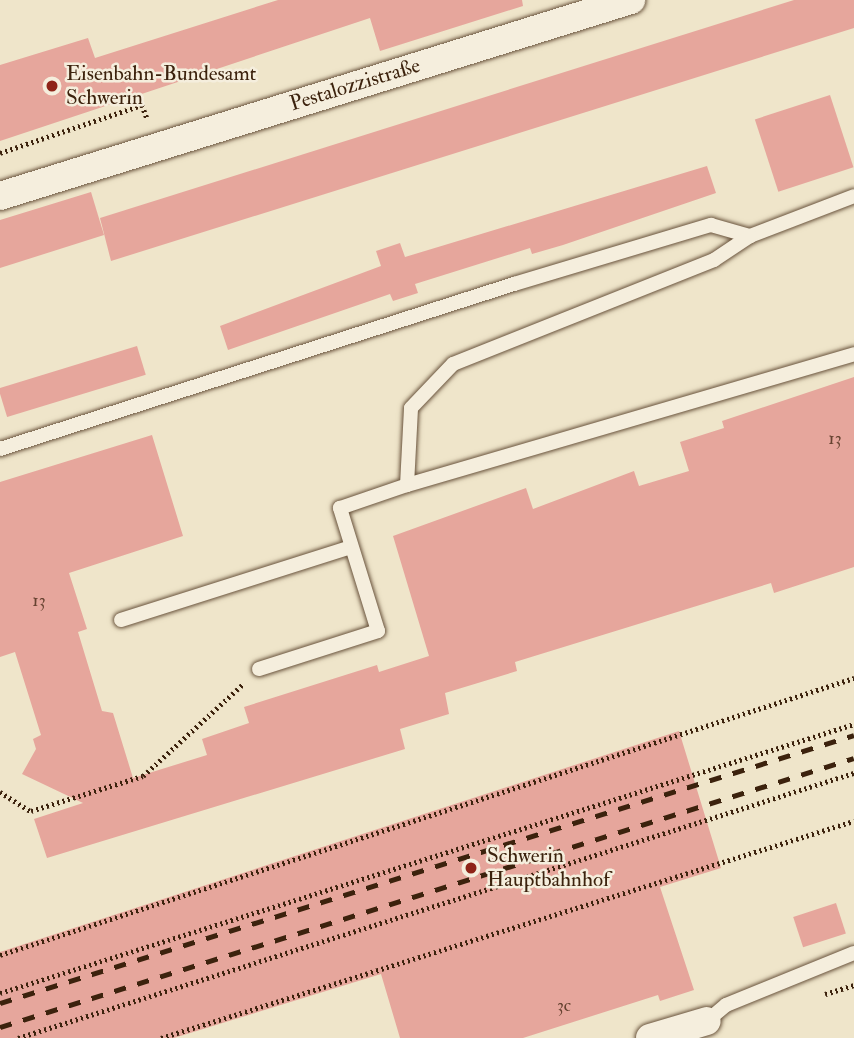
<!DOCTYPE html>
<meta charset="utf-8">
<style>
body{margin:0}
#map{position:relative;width:854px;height:1038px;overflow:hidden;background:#efe5ca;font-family:"IM FELL Double Pica",serif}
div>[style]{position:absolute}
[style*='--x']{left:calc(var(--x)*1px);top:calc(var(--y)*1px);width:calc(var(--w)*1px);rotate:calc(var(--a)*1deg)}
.building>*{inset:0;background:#e6a69c;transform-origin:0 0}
.path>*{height:4.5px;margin-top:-2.25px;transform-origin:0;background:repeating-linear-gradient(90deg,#3c220d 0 2px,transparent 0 5.5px)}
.roads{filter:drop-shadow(0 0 2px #69533c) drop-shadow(0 0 2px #69533c)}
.lane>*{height:14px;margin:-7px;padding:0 7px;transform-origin:7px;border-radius:7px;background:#f5eedd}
.street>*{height:28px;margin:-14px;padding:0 14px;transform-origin:14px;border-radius:14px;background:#f5eedd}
.rail>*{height:5px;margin-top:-2.5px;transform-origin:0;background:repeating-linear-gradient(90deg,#3c220d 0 12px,transparent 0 24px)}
.dots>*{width:19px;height:19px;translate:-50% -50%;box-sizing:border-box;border:4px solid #f5eedd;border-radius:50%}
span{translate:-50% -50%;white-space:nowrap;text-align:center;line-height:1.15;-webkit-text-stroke:5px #f5eedd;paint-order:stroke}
.number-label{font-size:18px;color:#664331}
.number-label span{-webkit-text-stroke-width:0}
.poi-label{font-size:21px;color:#3c220d}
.left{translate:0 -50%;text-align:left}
.street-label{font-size:21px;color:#3c220d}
</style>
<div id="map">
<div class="building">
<i style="clip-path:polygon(278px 0,522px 0,523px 6px,380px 51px,370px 18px,0 141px,0 65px,88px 38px,95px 58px)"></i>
<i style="clip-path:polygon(794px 0,854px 0,854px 28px,111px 261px,100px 218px)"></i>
<i style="left:830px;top:95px;width:76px;height:79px;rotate:72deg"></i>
<i style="clip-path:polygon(707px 166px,716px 193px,563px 245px,532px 254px,530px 248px,415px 284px,418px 293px,393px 301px,390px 294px,228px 350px,220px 326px,381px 266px,376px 251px,400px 243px,405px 257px)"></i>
<i style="clip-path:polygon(91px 192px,104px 235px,0 268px,0 220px)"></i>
<i style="left:137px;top:346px;width:30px;height:145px;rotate:73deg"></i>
<i style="clip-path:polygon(854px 377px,854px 567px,774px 593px,771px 583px,515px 662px,517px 671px,445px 693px,449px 714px,400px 729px,405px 749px,47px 858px,34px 819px,83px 803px,22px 774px,36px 749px,33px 739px,41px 735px,15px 652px,0 657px,0 482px,152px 435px,183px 536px,69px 573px,87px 629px,78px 632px,102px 711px,113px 713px,133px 778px,207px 755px,202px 739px,249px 723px,244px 707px,377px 665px,379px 672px,429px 656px,393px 536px,526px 488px,533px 509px,634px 471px,639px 486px,689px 471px,680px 442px,724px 428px,722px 421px)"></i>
<i style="clip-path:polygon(679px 731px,721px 868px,660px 887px,694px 990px,660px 1001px,658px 995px,523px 1038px,400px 1038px,381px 974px,174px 1038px,0 1038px,0 952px)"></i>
<i style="left:836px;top:903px;width:32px;height:45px;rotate:72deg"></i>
</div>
<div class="path">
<i style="--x:0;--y:153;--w:150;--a:-18.7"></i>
<i style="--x:142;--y:105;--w:14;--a:69"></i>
<i style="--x:0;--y:792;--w:36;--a:32"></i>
<i style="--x:31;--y:811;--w:117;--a:-17.4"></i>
<i style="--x:143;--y:776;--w:136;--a:-42.6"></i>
<i style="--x:0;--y:955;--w:898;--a:-17.97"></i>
<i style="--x:0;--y:993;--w:895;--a:-17.48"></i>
<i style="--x:825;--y:994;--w:30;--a:-17"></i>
<i style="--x:18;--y:1038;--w:877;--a:-17.59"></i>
<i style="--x:161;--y:1038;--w:726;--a:-17.39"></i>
</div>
<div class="roads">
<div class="lane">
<i style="--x:0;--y:449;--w:540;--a:-17.8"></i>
<i style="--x:514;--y:284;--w:206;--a:-16.7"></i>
<i style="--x:711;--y:225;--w:41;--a:15.8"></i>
<i style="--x:750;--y:236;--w:111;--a:-21"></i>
<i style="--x:407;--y:485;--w:466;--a:-16.3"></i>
<i style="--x:121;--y:620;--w:241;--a:-17.6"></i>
<i style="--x:259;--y:669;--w:125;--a:-17.7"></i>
<i style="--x:378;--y:631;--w:129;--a:-107.2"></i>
<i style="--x:340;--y:508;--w:71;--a:-18.9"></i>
<i style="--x:407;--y:485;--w:77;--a:-87"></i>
<i style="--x:411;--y:408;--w:61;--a:-46.3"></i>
<i style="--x:453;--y:364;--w:281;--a:-21.7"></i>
<i style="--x:714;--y:260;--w:43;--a:-33.7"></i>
<i style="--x:707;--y:1021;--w:25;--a:-40"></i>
<i style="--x:726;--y:1005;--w:138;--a:-22.1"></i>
</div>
<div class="street">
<i style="--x:0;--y:196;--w:661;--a:-17.26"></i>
<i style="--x:650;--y:1038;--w:59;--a:-16.6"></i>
</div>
</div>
<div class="rail">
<i style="--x:0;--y:1003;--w:895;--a:-17.42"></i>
<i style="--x:0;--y:1027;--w:895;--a:-17.48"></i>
</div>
<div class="dots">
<i style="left:52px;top:86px;background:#8f2418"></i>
<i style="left:471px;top:868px;background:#8f2418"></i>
</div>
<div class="number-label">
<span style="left:835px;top:439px">13</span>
<span style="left:39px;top:601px">13</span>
<span style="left:564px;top:1006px">3c</span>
</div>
<div class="poi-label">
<span class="left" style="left:66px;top:86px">Eisenbahn-Bundesamt<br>Schwerin</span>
<span class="left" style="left:487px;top:868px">Schwerin<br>Hauptbahnhof</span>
</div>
<div class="street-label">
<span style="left:355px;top:85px;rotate:-17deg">Pestalozzistraße</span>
</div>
</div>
